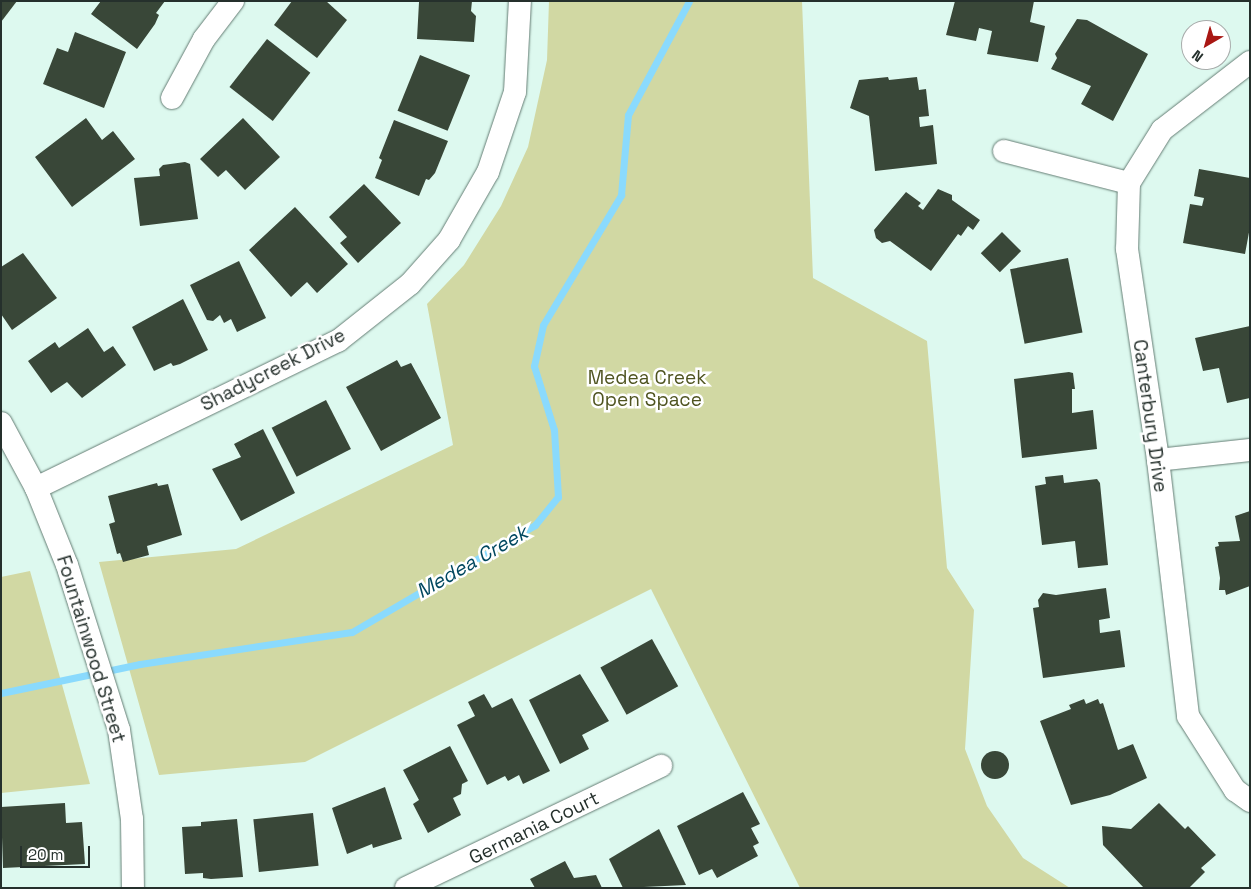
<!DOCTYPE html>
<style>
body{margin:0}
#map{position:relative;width:1251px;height:889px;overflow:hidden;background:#ddf9ef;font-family:"Space Grotesk",sans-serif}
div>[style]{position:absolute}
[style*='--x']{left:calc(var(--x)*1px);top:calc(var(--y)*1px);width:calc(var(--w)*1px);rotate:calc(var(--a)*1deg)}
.green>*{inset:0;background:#d1d8a3}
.stream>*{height:7px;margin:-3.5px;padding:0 3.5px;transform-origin:3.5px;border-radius:3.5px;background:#8adafd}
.building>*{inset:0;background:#394738;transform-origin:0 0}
.round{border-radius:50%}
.roads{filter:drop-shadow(0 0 1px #657d74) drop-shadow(0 0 1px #657d74)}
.minor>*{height:22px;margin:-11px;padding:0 11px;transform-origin:11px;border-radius:11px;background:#fff}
span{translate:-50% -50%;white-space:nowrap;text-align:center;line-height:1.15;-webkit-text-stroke:5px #fff;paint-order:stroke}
.street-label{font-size:19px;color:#25302c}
.park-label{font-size:19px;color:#4f5420}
.water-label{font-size:20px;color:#00475f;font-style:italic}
.frame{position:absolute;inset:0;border:2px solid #25302c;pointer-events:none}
.north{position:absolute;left:1181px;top:20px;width:50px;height:50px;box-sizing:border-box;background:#fff;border:1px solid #a8acab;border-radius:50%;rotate:218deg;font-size:14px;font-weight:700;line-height:20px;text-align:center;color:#25302c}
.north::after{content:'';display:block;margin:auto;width:18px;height:22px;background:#a91713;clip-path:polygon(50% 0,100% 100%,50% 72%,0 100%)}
.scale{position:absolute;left:20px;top:846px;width:70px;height:22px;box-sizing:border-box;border:2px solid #25302c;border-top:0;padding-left:6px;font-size:15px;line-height:18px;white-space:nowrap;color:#25302c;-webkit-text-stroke:4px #fff;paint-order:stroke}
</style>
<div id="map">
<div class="green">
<i style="clip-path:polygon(549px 1px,802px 1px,813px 278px,927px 341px,947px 568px,974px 610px,965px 749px,987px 806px,1023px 858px,1070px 888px,800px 888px,651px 589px,305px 762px,159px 775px,99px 562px,236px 549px,453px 445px,427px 304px,464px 265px,501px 206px,528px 147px,547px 60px)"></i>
<i style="clip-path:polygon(30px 571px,90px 784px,1px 793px,1px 577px)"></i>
</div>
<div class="stream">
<i style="--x:1;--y:693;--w:142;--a:-11.8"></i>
<i style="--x:140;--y:664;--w:214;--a:-8.6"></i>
<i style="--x:352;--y:632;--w:212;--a:-30.3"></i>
<i style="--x:535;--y:525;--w:36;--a:-51"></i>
<i style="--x:558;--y:497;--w:67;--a:-93.4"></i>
<i style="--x:554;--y:430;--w:67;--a:-107.4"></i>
<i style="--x:534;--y:366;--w:42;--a:-77.6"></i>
<i style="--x:543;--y:325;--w:152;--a:-59"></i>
<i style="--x:621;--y:195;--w:80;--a:-85"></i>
<i style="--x:628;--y:115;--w:129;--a:-61.8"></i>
</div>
<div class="building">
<i style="clip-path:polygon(1px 1px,17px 1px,1px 22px)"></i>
<i style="clip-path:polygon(101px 1px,165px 1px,156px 13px,159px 15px,155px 24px,137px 49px,91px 14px)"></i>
<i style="clip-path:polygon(292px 1px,326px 1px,347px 20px,317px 58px,274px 25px)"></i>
<i style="clip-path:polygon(472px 1px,471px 11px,476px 16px,474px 42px,417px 39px,419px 2px)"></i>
<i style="clip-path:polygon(955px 1px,1034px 1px,1030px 22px,1045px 26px,1038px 62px,987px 54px,992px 31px,979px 28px,976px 41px,946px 35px)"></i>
<i style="clip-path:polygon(1077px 19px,1087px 20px,1148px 54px,1113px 121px,1081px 104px,1091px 86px,1051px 69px,1057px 58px,1055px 54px)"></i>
<i style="clip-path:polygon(75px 32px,126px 52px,104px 108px,43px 84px,57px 48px,68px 52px)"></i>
<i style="left:267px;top:39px;width:55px;height:61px;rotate:38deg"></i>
<i style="left:420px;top:55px;width:54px;height:60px;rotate:22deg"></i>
<i style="clip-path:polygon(888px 77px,889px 80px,917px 77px,919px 90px,926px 89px,929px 116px,919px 117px,920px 127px,933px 125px,937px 164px,875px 171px,869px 116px,850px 108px,859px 80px)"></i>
<i style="clip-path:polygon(86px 118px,102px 140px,113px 131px,135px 159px,72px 207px,35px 157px)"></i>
<i style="clip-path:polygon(243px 118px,280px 157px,245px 190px,226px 170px,218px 177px,200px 159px)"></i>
<i style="clip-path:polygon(394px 120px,448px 141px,435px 173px,429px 180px,426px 179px,419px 196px,375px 178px,382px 160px,379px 158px)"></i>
<i style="clip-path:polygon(185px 162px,190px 164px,198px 219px,140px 226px,134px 178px,160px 176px,159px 169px,163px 165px)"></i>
<i style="clip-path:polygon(1199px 169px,1250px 178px,1250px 227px,1245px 254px,1183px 243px,1190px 204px,1202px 206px,1204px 198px,1194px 196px)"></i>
<i style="clip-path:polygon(364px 184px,401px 223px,358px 263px,340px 243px,347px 237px,329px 217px)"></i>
<i style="clip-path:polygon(938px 189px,952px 195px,952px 200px,980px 220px,973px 230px,968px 226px,961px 236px,958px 234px,931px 271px,890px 241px,882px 243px,876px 238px,874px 230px,906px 192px,921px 203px,918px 206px,923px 210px)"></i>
<i style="clip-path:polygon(295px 207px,348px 264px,317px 293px,307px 282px,291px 297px,249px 250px)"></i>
<i style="left:1002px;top:232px;width:27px;height:30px;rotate:45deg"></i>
<i style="clip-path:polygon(23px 253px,57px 298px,12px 330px,1px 314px,1px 267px)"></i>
<i style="left:1068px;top:258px;width:76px;height:59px;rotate:79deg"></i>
<i style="clip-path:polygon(239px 261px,266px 318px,237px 332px,231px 319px,224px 323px,220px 315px,213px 321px,207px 320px,190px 285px)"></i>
<i style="clip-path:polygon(183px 299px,208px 350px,180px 364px,173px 366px,171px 363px,154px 371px,132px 327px)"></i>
<i style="clip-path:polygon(1250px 326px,1250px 398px,1227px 403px,1219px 368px,1203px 371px,1195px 338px)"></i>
<i style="clip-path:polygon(88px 328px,104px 352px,113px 346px,126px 365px,82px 398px,67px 382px,51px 393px,28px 361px,55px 342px,59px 348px)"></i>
<i style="clip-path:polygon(397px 360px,401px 367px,411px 363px,441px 418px,381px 451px,346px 387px)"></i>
<i style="clip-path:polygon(1069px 372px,1073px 373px,1075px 389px,1072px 389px,1072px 413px,1093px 410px,1097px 449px,1022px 458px,1014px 379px)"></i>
<i style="left:326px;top:400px;width:55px;height:61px;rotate:63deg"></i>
<i style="clip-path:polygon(263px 429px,295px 493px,241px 521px,212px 469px,241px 457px,234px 444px)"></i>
<i style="clip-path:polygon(1063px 475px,1064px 483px,1097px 479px,1100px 483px,1108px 565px,1078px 568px,1075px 541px,1042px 545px,1035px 486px,1046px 484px,1045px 477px)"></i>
<i style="clip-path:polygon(157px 483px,158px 486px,168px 484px,182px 535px,147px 546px,149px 555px,123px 562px,120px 553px,117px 554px,109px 524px,115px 522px,108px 496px)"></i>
<i style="clip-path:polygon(1250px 511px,1250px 586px,1226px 595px,1225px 590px,1219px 590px,1220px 578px,1215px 547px,1219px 546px,1218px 542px,1240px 541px,1235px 516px)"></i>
<i style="clip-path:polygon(1106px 588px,1110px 618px,1099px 620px,1100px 633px,1120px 630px,1125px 667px,1043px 678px,1033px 608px,1039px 607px,1038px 600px,1043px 593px,1056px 595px)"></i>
<i style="left:652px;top:639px;width:54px;height:59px;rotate:61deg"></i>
<i style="clip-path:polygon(580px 674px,609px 721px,582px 735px,589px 749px,560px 764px,529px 700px)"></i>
<i style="clip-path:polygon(484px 694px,492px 708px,512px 698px,550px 771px,523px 784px,519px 775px,508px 781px,505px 776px,487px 785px,457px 725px,475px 716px,468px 702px)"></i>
<i style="clip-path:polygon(1084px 699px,1086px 704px,1098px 699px,1100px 704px,1103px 703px,1118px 750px,1133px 744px,1147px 778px,1110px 795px,1071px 805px,1040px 721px,1071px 709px,1069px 705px)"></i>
<i style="clip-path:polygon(450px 746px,468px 781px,462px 784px,461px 794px,453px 798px,461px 815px,428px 833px,413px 804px,419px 800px,403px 770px)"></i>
<i class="round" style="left:981px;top:751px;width:28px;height:28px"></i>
<i style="clip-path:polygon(385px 787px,402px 839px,373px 848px,372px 844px,347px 854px,332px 808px)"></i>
<i style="clip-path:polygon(743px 792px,760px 824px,751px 828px,759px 843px,753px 846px,758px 856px,717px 878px,712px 869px,699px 875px,677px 826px)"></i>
<i style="clip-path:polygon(65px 803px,66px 823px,82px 822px,85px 864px,3px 868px,1px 807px)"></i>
<i style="clip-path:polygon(1159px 803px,1185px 829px,1188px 826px,1216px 855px,1201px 868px,1205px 872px,1189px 888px,1144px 888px,1103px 845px,1102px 826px,1131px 829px)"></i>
<i style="left:313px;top:813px;width:53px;height:60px;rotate:84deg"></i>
<i style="clip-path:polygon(237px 819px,243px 877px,211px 879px,203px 878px,203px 873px,185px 874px,182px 827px,201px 826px,201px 822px)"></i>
<i style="clip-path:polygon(659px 829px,686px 885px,623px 888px,609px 859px)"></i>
<i style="clip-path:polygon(565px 861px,574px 878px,596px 875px,602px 888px,535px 888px,530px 879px)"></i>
</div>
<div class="roads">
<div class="minor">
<i style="--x:1250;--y:62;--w:111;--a:142.3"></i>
<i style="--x:1162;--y:130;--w:62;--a:121.9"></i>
<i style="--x:1129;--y:183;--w:66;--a:91.7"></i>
<i style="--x:1127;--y:249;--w:213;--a:81.6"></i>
<i style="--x:1158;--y:460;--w:258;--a:83.3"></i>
<i style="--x:1188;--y:716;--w:88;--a:57.6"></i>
<i style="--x:1235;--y:790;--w:19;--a:36"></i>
<i style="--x:172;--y:98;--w:67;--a:-61.5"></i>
<i style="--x:204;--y:39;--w:48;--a:-52.7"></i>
<i style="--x:1004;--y:151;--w:129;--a:14.4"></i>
<i style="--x:1;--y:423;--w:74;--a:61.7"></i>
<i style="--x:36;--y:488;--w:83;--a:68.1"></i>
<i style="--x:67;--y:565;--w:173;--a:72.5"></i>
<i style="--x:119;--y:730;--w:90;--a:81.7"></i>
<i style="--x:132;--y:819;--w:69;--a:89.2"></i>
<i style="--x:1158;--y:460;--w:93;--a:-6.2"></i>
<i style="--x:36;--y:488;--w:336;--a:-26"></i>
<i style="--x:338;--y:341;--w:92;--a:-38.4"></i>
<i style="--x:410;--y:284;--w:59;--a:-48.4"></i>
<i style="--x:449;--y:240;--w:78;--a:-60.2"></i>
<i style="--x:488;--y:172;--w:84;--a:-71.4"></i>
<i style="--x:515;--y:92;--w:91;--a:-86.9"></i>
<i style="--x:406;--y:888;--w:283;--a:-25.6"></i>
</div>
</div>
<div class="street-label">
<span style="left:273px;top:370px;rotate:-27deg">Shadycreek Drive</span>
<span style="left:1150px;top:416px;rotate:82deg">Canterbury Drive</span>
<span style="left:91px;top:649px;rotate:73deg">Fountainwood Street</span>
<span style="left:534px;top:828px;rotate:-26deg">Germania Court</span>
</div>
<div class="park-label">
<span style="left:647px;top:389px">Medea Creek<br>Open Space</span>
</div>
<div class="water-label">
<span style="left:472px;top:562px;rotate:-30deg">Medea Creek</span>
</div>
<div class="frame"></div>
<div class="north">N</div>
<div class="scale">20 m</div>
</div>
